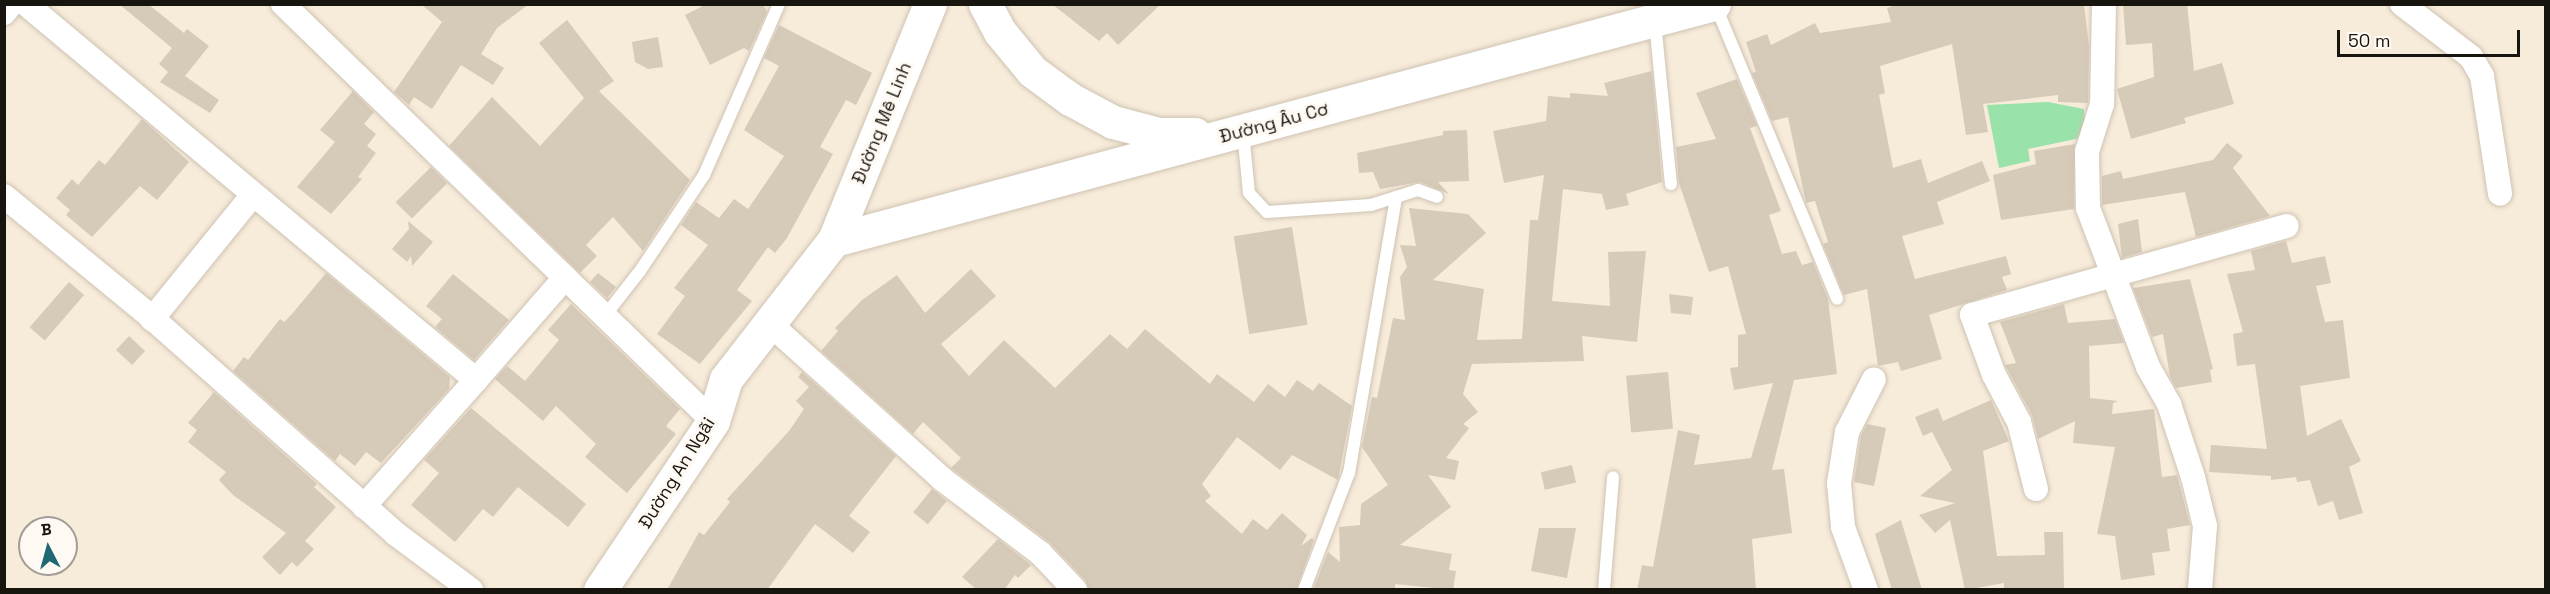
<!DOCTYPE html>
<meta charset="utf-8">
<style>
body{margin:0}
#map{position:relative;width:2550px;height:594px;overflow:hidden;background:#f7ebda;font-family:"Space Grotesk",sans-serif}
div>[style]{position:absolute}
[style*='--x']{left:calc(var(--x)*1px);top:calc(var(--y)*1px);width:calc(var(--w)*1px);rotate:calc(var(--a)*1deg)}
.green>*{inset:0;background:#99e2a9}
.building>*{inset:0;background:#d6cab9;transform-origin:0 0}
.roads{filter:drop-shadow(0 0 2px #cec3b2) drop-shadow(0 0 2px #cec3b2)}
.service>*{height:12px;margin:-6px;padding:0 6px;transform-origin:6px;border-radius:6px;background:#fff}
.minor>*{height:24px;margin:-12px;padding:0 12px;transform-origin:12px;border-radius:12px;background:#fff}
.secondary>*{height:33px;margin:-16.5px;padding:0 16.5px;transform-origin:16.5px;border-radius:16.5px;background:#fff}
span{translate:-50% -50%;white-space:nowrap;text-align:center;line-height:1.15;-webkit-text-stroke:6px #fef9f2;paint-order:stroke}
.street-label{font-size:18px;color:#18150e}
.frame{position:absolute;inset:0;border:6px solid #18150e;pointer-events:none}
.north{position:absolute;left:18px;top:516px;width:60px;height:60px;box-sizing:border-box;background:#fef9f2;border:2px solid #a29e97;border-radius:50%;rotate:354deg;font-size:16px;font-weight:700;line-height:24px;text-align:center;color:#18150e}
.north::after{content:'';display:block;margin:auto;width:21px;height:27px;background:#1f6874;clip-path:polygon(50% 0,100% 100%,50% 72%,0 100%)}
.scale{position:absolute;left:2337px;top:30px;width:183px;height:27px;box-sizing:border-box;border:3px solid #18150e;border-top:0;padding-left:8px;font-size:18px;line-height:21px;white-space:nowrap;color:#18150e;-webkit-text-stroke:4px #fef9f2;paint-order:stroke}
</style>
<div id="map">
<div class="green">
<i style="clip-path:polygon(2048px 102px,2084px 109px,2085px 121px,2095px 119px,2101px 150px,2089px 156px,2080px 138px,2028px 149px,2030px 161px,1999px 168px,1987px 105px)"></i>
</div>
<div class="building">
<i style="clip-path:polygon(119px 4px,148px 4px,184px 33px,187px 29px,209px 46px,185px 76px,219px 100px,210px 113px,160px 82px,168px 72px,159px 64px,172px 48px)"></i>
<i style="clip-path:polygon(421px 4px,529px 4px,497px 28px,481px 54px,504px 68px,493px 85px,461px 65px,432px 109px,414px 97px,409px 105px,394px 92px,442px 22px)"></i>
<i style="clip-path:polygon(707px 4px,763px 4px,767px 12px,749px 51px,744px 48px,710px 65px,685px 15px)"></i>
<i style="clip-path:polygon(1052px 4px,1161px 4px,1118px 45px,1107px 33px,1099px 41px)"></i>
<i style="clip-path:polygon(1899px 4px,2084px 4px,2089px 46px,2088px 103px,2058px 102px,2058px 95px,1983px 104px,1988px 132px,1966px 135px,1952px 44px,1880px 66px,1885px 93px,1879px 95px,1893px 168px,1921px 159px,1928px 183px,1982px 161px,1990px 181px,1937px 202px,1944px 224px,1902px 236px,1915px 279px,2006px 256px,2011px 274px,2002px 277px,2007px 290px,1929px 315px,1942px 359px,1901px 371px,1898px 362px,1878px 366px,1867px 289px,1844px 295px,1823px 244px,1828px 242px,1815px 201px,1806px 203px,1788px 117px,1772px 121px,1752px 73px,1756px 72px,1746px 42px,1767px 34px,1771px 45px,1815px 23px,1820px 33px,1891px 22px,1887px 8px)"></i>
<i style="clip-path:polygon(2123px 4px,2187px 4px,2194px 71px,2222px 63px,2234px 104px,2184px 118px,2186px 123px,2131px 139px,2117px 89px,2154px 77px,2152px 43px,2126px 45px)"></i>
<i style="clip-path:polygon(567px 20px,614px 81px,599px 91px,690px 180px,643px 251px,613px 217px,586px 245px,597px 256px,580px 273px,449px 146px,492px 97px,540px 146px,584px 98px,539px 43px)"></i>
<i style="clip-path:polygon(779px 25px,872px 73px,856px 105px,846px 100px,820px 147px,833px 154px,787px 238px,775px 253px,768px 247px,737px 290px,752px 301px,700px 364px,657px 334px,685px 296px,674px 288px,708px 245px,681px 225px,696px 202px,719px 218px,734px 199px,748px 209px,784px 156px,744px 130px,779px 66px,764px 58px)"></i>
<i style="clip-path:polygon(658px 37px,663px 67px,648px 69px,635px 62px,632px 42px)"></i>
<i style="clip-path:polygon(1652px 71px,1662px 182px,1626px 194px,1629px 205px,1606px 210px,1602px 194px,1563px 189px,1552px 301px,1610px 306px,1608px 252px,1646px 251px,1637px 342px,1582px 336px,1584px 361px,1472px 364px,1463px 394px,1478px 412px,1463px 424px,1469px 428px,1446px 458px,1459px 461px,1455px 480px,1428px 475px,1451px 507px,1400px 545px,1452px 554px,1449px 570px,1456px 571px,1453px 590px,1395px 584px,1395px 590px,1313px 590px,1328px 552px,1340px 562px,1339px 527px,1360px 525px,1361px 504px,1388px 485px,1362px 447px,1372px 397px,1377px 398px,1393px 318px,1405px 320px,1400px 277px,1407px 267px,1400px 245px,1416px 246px,1409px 208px,1468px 214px,1486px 233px,1433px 280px,1484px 289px,1477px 340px,1522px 339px,1530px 220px,1538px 220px,1544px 175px,1504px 183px,1493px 131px,1546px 121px,1548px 96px,1570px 98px,1570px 93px,1608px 96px,1604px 83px)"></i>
<i style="clip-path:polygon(1737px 79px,1757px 126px,1750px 128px,1781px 211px,1769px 215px,1782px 254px,1796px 251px,1802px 265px,1813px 262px,1828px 299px,1837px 374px,1794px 380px,1772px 470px,1784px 469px,1792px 533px,1752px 539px,1756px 590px,1637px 590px,1642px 565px,1653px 567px,1678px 430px,1700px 435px,1694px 465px,1751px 458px,1773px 383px,1734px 390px,1730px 368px,1738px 367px,1738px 335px,1746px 334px,1728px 266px,1709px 272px,1679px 183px,1676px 147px,1716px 139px,1696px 93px)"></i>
<i style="clip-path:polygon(353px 91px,374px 112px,364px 124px,376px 134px,367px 146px,376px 153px,358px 177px,362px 179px,331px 214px,297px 187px,335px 142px,320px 130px)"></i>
<i style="clip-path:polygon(142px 119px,189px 162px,157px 200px,140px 186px,92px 237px,66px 215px,70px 210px,56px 198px,72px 179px,78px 185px,99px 160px,105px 165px)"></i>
<i style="clip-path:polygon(1467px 130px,1469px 181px,1438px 182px,1449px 194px,1420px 182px,1380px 189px,1373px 172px,1359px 173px,1357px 153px,1443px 135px,1443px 131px)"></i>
<i style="clip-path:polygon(2227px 143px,2243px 156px,2233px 168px,2270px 216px,2196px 237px,2185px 192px,2102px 205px,2102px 176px,2121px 171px,2123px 179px,2213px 160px)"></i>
<i style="clip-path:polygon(2075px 144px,2074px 209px,2001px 220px,1993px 175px,2036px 164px,2034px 151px)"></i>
<i style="left:431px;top:167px;width:23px;height:50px;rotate:45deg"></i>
<i style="clip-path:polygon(2138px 219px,2142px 252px,2122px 258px,2118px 224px)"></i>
<i style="clip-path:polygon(408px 221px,433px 242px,412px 266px,411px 256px,407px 262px,392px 249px,409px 229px)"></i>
<i style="left:1292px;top:227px;width:99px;height:59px;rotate:81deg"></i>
<i style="clip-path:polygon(2286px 241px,2292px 263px,2325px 256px,2331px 283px,2316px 286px,2325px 322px,2343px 320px,2350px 378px,2300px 386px,2307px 436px,2341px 419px,2361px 461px,2349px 467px,2363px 513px,2339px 520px,2333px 501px,2318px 506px,2310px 480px,2297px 482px,2296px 477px,2271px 480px,2271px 476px,2209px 472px,2211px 445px,2267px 449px,2255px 364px,2237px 366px,2233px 334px,2243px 332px,2227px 274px,2255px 270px,2251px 251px)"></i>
<i style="clip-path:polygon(971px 269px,996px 296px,941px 344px,969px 376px,1004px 340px,1055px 388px,1110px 334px,1127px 349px,1145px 329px,1210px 384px,1217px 374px,1254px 402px,1268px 384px,1285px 397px,1297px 380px,1313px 391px,1319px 383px,1352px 406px,1338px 480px,1292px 455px,1280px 470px,1237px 437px,1202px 484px,1211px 496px,1205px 501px,1242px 534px,1253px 519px,1267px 530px,1282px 513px,1307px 535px,1301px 546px,1312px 538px,1314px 540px,1296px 590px,1089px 590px,1085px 580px,1049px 542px,951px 468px,961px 458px,923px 422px,913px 434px,821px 351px,838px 331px,835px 328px,862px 300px,897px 275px,925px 313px)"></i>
<i style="clip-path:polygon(326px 273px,450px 377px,449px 389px,381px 463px,366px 452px,355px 466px,340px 454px,335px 461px,233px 371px,244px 357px,248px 360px,280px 319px,284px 322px,292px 314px)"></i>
<i style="clip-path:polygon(598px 273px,616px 287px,607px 298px,590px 282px)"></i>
<i style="clip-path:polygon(453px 274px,509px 320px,474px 360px,435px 327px,442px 319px,426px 306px)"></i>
<i style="clip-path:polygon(2190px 279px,2213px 369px,2210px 370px,2212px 382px,2176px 388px,2170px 377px,2163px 334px,2152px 337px,2133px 288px)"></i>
<i style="left:69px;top:282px;width:20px;height:60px;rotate:41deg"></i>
<i style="clip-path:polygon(1669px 294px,1693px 297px,1691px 315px,1671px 313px)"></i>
<i style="clip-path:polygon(571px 304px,680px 409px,666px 426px,676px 434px,627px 493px,585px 457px,596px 444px,556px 406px,543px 421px,495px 379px,507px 366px,525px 381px,559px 340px,548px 330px)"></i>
<i style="clip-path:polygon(2064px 304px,2068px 323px,2115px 319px,2124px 343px,2089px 346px,2090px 398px,2118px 401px,2113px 403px,2112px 414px,2154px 409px,2162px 477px,2177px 475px,2190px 525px,2167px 529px,2170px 551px,2152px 553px,2155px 575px,2121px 580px,2115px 536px,2097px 534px,2115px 447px,2073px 443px,2075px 421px,2038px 439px,2032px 415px,2005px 365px,2016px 363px,2000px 322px)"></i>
<i style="left:129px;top:336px;width:22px;height:19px;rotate:43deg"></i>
<i style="clip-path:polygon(802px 372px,896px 456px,849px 516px,870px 532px,853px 553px,815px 524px,767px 590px,667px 590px,699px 532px,704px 535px,730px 502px,727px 499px,789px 431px,804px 409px,796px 401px,809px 387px,798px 377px)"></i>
<i style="left:1668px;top:372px;width:57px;height:42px;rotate:85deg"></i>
<i style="clip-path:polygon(214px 392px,317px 484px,314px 487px,336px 507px,305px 541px,314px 549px,297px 567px,292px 562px,280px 575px,262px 557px,286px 533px,233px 495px,219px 480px,226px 472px,188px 442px,197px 430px,188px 423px)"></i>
<i style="clip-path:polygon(1991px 400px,2009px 441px,1983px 451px,1997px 556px,2045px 555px,2044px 532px,2063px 532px,2064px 590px,2004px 590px,2004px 583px,1965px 590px,1950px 520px,1935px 533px,1919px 515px,1955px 503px,1920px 496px,1952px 470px,1932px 432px,1923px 436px,1915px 417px,1938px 408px,1943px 421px)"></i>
<i style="clip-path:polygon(471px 408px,586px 504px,568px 527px,518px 487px,493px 517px,483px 509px,455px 542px,411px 505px,439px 473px,424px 460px)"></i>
<i style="clip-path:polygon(1867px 424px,1886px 428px,1874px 486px,1854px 482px,1861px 436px)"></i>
<i style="left:1572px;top:465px;width:18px;height:32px;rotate:77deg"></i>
<i style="left:932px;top:489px;width:19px;height:30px;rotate:39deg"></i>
<i style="clip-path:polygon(1901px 520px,1922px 590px,1892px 590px,1875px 534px)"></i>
<i style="clip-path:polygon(1539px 528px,1576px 528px,1567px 578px,1531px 571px)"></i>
<i style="clip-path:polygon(998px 539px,1031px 565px,1018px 578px,1015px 575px,1004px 590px,977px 590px,962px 577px)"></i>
</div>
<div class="roads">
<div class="service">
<i style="--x:1715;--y:4;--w:319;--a:67.5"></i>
<i style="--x:1655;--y:22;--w:163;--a:84.4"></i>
<i style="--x:1243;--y:132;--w:61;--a:84.4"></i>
<i style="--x:1249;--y:193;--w:26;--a:47"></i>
<i style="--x:1267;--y:212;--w:104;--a:-3.9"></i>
<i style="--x:1371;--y:205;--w:49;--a:-17.7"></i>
<i style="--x:1418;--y:190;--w:20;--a:20"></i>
<i style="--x:604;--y:317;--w:58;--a:-52"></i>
<i style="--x:640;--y:271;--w:115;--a:-56.3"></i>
<i style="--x:704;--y:175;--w:187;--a:-66.3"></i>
<i style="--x:1304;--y:590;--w:125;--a:-69"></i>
<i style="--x:1349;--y:473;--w:280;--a:-80.3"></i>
<i style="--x:1604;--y:590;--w:113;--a:-85.4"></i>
</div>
<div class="minor">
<i style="--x:26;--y:4;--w:586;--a:39.88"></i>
<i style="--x:476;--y:380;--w:169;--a:131.6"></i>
<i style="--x:283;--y:4;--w:599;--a:44.12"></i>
<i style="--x:2104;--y:4;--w:100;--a:91.1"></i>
<i style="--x:2102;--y:104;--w:50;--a:107.4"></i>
<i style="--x:2087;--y:152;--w:56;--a:89"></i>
<i style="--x:2088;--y:208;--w:170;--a:69.3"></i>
<i style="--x:2148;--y:367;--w:43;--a:60.4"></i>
<i style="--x:2169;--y:404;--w:77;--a:71.8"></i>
<i style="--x:2193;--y:477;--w:50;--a:76.2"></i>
<i style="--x:2205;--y:526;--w:64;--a:94.5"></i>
<i style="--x:2402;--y:4;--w:87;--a:37.5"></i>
<i style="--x:2471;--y:57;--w:22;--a:60"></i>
<i style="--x:2482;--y:76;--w:119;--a:81.3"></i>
<i style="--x:4;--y:13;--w:11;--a:-52"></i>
<i style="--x:4;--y:196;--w:181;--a:39.4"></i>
<i style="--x:144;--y:311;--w:337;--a:41.5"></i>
<i style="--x:396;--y:534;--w:94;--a:36.7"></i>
<i style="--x:152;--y:319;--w:159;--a:-50.9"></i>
<i style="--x:769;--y:323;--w:233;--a:42"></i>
<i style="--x:942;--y:479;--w:123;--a:37.1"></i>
<i style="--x:1040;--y:553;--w:51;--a:46.6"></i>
<i style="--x:476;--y:380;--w:133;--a:-49"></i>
<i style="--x:2036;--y:489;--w:69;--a:-104.2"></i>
<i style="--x:2019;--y:422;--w:53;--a:-118"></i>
<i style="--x:1994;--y:375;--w:64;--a:-110.1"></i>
<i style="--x:1972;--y:315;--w:327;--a:-15.8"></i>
<i style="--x:1866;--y:590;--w:67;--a:-110.1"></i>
<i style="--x:1843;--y:527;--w:44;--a:-95.2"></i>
<i style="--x:1839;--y:483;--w:52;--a:-81.1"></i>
<i style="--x:1847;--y:432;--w:59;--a:-63"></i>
</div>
<div class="secondary">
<i style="--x:985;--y:4;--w:32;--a:62"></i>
<i style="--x:1000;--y:32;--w:50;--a:50.6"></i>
<i style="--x:1032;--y:71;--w:47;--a:36.4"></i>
<i style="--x:1070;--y:99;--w:49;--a:28.1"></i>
<i style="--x:1113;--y:122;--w:48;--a:14.6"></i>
<i style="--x:1159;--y:134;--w:36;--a:0"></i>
<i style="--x:834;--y:240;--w:911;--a:-15.01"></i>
<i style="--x:600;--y:590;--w:203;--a:-56.2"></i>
<i style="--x:713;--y:421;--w:44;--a:-72.8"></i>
<i style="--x:726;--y:379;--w:176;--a:-52.2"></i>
<i style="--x:834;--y:240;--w:255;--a:-67.9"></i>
</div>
</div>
<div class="street-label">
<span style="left:882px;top:123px;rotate:-68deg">Đường Mê Linh</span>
<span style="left:1274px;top:123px;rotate:-15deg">Đường Âu Cơ</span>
<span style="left:677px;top:473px;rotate:-58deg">Đường An Ngãi</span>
</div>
<div class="frame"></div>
<div class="north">B</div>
<div class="scale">50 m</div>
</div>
